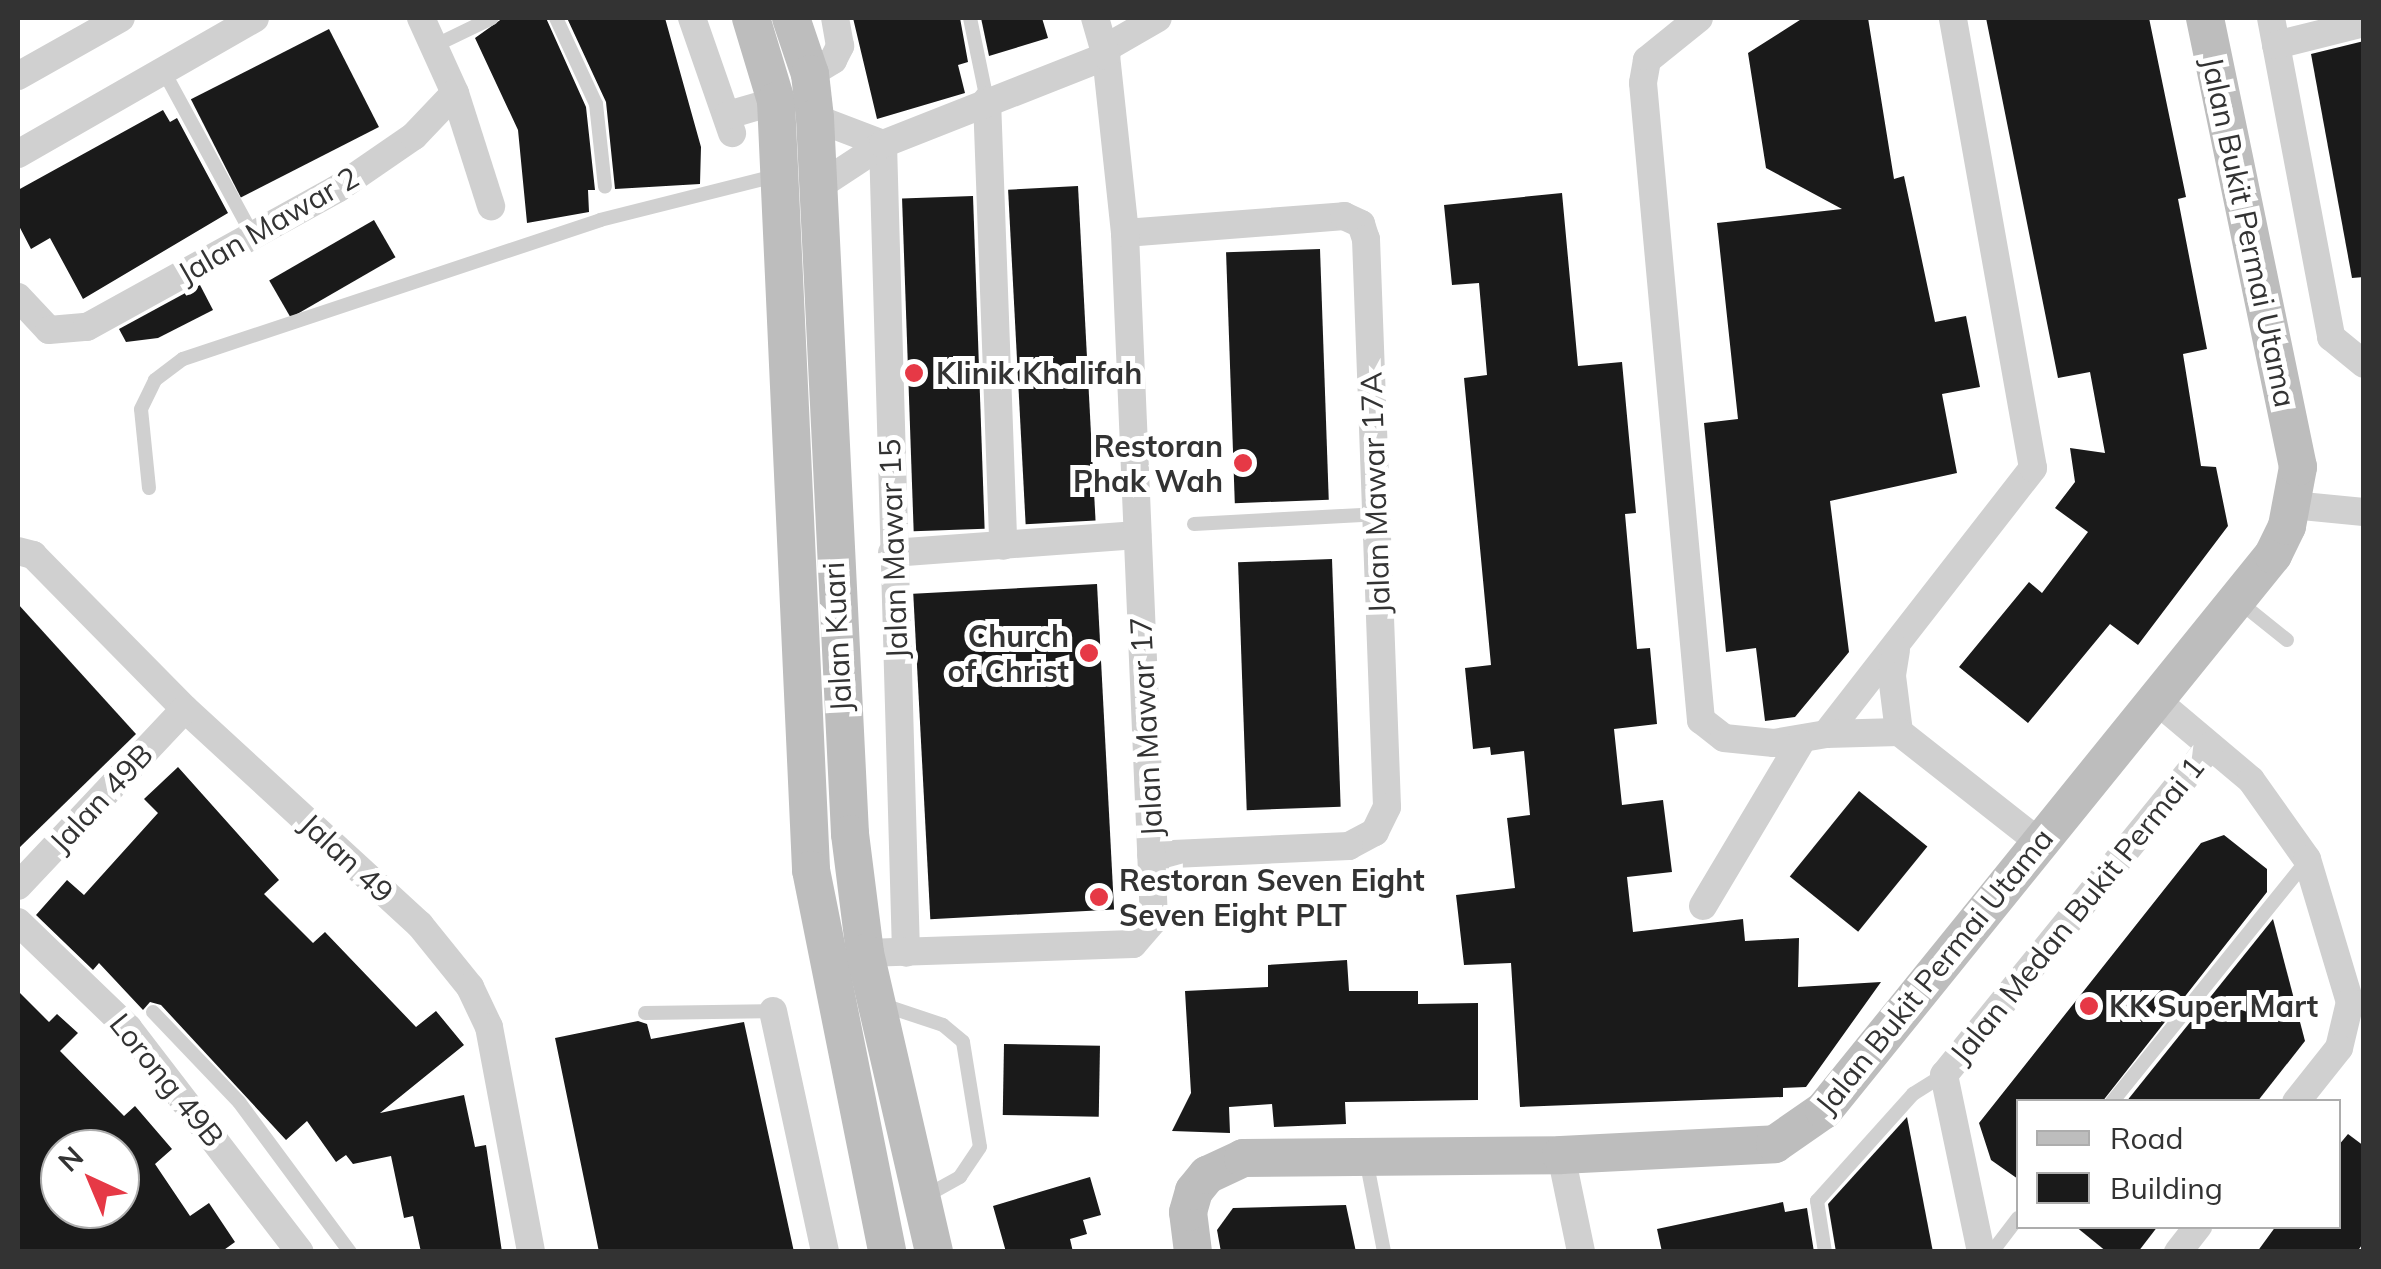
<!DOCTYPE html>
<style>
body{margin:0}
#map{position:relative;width:2381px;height:1269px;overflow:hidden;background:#fff;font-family:Mulish,sans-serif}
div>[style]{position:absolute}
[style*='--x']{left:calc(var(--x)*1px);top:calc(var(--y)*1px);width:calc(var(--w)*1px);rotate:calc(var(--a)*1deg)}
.building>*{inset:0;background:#1a1a1a;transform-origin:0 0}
.lane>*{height:14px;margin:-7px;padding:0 7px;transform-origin:7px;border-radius:7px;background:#d0d0d0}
.street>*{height:28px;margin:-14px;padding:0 14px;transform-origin:14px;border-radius:14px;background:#d0d0d0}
.secondary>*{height:38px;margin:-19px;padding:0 19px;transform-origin:19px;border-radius:19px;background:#bdbdbd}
.dots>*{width:28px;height:28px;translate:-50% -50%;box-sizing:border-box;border:5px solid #fff;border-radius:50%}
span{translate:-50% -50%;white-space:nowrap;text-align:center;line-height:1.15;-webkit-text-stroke:10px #fff;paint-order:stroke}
.street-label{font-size:30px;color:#333}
.poi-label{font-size:30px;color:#333;font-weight:700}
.left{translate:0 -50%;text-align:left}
.right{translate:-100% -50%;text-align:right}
.frame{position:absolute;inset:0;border:20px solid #333;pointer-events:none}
.legend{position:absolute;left:2016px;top:1099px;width:325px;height:130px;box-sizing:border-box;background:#fff;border:2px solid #adadad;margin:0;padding:12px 18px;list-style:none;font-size:30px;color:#333}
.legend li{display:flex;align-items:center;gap:20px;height:50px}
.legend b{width:50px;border:2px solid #adadad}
.north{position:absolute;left:40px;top:1129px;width:100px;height:100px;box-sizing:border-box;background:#fff;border:2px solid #adadad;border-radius:50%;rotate:316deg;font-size:28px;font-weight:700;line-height:40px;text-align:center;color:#333}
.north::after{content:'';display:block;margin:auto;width:35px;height:45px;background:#e63946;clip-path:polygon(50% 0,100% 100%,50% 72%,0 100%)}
</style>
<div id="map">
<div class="building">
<i style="clip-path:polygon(503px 18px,546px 18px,586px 107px,595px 190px,588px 190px,589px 212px,527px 223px,518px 130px,475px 38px)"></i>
<i style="clip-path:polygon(567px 18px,665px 18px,701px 147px,700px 184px,615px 189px,606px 102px)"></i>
<i style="clip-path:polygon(853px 18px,960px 18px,968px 62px,958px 65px,965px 93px,877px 119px)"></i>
<i style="clip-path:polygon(981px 18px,1042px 18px,1048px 38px,989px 56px)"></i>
<i style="clip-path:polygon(1803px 18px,1868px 18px,1894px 179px,1904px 176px,1935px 322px,1966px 316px,1980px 387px,1942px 394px,1957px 473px,1830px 501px,1849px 652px,1795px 717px,1765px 721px,1756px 648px,1726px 652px,1704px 423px,1738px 419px,1717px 223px,1842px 209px,1766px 168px,1748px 53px)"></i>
<i style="clip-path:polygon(1986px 18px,2149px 18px,2186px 197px,2178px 199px,2207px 349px,2183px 354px,2201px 466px,2216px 467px,2228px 526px,2138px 645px,2110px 624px,2028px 723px,1959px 667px,2029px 582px,2042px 593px,2088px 532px,2055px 508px,2075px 482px,2070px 448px,2105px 453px,2090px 372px,2058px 378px)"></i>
<i style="left:329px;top:29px;width:110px;height:155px;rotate:63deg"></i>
<i style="clip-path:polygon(2364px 41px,2364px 277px,2352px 278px,2311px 54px)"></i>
<i style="clip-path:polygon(163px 110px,170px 122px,177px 118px,228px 213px,83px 299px,50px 238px,31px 249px,18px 224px,18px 190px)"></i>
<i style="left:1078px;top:186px;width:335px;height:70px;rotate:87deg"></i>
<i style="clip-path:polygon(1562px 193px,1578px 366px,1622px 362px,1636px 513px,1625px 514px,1637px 649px,1650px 648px,1657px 724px,1614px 729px,1622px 805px,1663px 800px,1672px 872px,1627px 877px,1633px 932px,1743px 919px,1745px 941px,1799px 938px,1798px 987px,1881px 982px,1806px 1087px,1783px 1088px,1783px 1097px,1520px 1107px,1511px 963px,1464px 965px,1456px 895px,1515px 888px,1507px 818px,1530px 815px,1524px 751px,1491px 755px,1490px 747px,1473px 749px,1465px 668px,1491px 665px,1464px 378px,1487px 375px,1479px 283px,1452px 285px,1444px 205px)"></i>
<i style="left:973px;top:196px;width:333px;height:71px;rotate:88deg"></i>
<i style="left:374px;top:220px;width:43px;height:121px;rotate:60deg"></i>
<i style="left:1320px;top:249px;width:251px;height:94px;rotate:88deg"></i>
<i style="clip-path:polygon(200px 285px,213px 310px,158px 338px,126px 342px,119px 329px)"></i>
<i style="left:1332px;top:559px;width:248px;height:94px;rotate:88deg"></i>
<i style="left:1097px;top:584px;width:326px;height:184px;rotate:87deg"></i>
<i style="clip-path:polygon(18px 604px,136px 734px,18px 849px)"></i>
<i style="clip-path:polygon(178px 767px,279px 880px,264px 894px,313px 943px,325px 932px,416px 1027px,436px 1011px,464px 1045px,380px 1113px,464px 1095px,475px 1147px,486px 1145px,502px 1252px,421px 1252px,413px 1216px,404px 1218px,391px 1156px,353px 1164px,346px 1155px,336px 1162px,307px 1121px,286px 1140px,161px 1005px,150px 1002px,143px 1010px,99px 963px,93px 970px,36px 915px,67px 880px,84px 895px,158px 813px,144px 799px)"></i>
<i style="left:1859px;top:791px;width:88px;height:110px;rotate:39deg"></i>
<i style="clip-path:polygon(2224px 835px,2267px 869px,2267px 892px,2102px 1102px,2018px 1102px,2018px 1179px,1991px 1160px,1979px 1123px,2201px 843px)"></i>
<i style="clip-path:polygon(2273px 919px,2305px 1041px,2257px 1102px,2126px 1102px)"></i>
<i style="clip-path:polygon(1347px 960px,1349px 991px,1418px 991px,1418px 1004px,1478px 1003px,1478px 1100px,1345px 1102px,1346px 1124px,1274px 1127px,1272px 1104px,1229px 1107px,1230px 1133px,1172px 1131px,1191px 1093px,1185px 991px,1268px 987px,1268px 965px)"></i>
<i style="clip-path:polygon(evenodd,18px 991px,49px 1022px,57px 1014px,78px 1033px,60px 1051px,124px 1116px,135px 1106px,172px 1149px,155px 1164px,190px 1216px,209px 1203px,235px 1242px,221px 1252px,18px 1252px,18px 991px,60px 1149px,120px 1149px,120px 1209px,60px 1209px,60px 1149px)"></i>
<i style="clip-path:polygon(638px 1021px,647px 1024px,651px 1039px,744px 1022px,794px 1252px,599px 1252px,555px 1038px)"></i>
<i style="left:1004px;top:1044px;width:96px;height:71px;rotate:1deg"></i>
<i style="clip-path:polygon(1907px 1117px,1933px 1252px,1836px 1252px,1828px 1204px)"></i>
<i style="clip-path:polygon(2348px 1134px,2364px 1146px,2364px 1242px,2357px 1252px,2257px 1252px,2276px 1226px,2338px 1226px,2338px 1146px)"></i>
<i style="clip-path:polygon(1090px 1177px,1101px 1215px,1083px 1220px,1087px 1234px,1070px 1239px,1073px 1252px,1006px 1252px,993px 1206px)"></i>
<i style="clip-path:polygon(1783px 1202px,1785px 1212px,1807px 1208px,1814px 1252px,1662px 1252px,1657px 1229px)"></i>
<i style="clip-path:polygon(1346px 1205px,1356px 1252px,1221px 1252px,1217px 1230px,1233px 1208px)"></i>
<i style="clip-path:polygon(2075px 1226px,2158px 1226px,2138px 1252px,2107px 1252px)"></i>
</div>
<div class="lane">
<i style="--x:556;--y:18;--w:95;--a:65.1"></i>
<i style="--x:596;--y:104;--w:83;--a:83.8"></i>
<i style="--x:970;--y:18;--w:84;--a:78.3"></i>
<i style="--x:434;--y:46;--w:64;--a:-25.8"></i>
<i style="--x:163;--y:70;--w:189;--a:61.5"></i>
<i style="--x:149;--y:488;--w:79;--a:-95.8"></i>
<i style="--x:141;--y:409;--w:32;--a:-64"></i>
<i style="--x:155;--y:380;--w:35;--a:-37"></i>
<i style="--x:183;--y:359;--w:440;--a:-18.4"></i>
<i style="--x:600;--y:220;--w:180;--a:-14.1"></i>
<i style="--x:1194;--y:524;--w:182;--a:-3.1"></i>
<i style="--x:2237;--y:600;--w:64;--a:38.7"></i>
<i style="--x:883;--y:1005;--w:63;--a:18.4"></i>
<i style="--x:943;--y:1025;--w:26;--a:40"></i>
<i style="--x:963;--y:1042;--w:106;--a:80.8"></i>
<i style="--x:980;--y:1147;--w:36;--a:124"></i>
<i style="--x:960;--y:1177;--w:41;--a:150.9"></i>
<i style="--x:153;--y:1012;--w:124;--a:46.3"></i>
<i style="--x:239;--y:1102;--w:187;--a:53.5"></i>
<i style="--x:645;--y:1013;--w:128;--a:-0.9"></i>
<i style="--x:2112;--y:1102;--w:311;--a:-51.1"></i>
<i style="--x:1366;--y:1159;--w:95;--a:79"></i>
<i style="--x:1825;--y:1252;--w:52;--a:-98.9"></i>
<i style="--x:1817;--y:1201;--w:144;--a:-48.1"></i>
<i style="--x:1913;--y:1094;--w:36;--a:-32"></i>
<i style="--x:1992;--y:1252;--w:43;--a:-52.6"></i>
</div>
<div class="street">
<i style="--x:421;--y:18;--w:82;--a:65.6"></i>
<i style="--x:455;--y:93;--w:119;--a:72.3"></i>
<i style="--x:692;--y:18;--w:122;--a:70.8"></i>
<i style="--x:1699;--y:18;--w:67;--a:141.1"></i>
<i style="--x:1647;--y:60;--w:23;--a:100"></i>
<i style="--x:1643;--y:83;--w:640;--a:84.8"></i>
<i style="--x:1701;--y:720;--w:29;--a:38"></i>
<i style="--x:1724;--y:738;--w:50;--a:5.7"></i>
<i style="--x:1774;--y:743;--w:53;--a:-9.8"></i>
<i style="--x:1826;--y:734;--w:337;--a:-52.1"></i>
<i style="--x:2033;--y:468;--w:457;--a:-100.1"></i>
<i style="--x:2271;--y:18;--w:325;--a:79.3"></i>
<i style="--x:2331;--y:337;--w:43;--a:39.3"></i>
<i style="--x:2276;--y:45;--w:91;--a:-14"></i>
<i style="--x:1104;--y:49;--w:62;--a:-29.9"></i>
<i style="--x:810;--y:74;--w:27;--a:-31"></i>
<i style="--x:833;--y:60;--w:16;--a:-63"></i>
<i style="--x:840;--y:46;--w:28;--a:-100"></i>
<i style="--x:18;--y:76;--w:118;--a:-29.4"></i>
<i style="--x:987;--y:100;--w:446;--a:87.9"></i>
<i style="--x:728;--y:115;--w:50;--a:-16.3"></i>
<i style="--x:815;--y:118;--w:73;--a:20.9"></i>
<i style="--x:883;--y:144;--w:809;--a:88.37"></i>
<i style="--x:18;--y:154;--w:273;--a:-29.8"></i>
<i style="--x:816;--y:188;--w:80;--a:-33.3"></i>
<i style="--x:883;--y:144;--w:240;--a:-21.5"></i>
<i style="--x:1125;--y:233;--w:220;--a:-4.4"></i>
<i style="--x:1344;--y:216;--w:19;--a:25"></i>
<i style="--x:1361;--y:224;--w:16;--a:72"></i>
<i style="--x:1366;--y:239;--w:568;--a:87.88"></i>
<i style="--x:1387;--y:807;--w:28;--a:116"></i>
<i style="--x:1375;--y:832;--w:30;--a:152"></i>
<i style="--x:1349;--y:846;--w:198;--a:177.4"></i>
<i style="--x:18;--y:297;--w:45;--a:46.8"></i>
<i style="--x:49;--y:330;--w:38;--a:-5"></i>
<i style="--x:87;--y:327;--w:286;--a:-28.9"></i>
<i style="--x:337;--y:189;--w:93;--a:-34.5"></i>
<i style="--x:414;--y:136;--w:59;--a:-46.4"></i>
<i style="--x:2292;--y:505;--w:72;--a:5.6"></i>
<i style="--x:18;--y:551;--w:16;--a:15"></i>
<i style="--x:33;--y:555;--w:216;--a:45.4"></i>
<i style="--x:185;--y:709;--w:319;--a:42.6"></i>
<i style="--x:420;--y:925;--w:80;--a:51.1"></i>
<i style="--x:470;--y:987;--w:44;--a:64.6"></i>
<i style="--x:489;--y:1027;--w:229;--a:79.4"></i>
<i style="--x:892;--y:553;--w:246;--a:-4.2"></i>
<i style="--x:1896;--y:650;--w:26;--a:99"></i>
<i style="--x:1892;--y:676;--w:56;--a:82.9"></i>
<i style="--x:2156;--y:700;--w:124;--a:40.1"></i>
<i style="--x:2251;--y:780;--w:97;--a:54.7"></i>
<i style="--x:2307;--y:859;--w:149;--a:73.3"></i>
<i style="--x:2350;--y:1002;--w:47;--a:103.4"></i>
<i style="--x:2339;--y:1048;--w:69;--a:128.5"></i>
<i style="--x:1899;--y:732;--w:178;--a:38.2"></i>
<i style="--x:1826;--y:734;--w:73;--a:-1.6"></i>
<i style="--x:18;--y:886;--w:243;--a:-46.7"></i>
<i style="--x:1703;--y:906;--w:190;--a:-59.2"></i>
<i style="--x:18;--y:922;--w:153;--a:43.9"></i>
<i style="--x:128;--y:1028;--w:282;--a:52.5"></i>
<i style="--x:865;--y:953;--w:268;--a:-1.9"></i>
<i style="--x:1133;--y:944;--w:32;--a:-49"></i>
<i style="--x:1154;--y:920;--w:688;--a:-92.42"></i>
<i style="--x:1125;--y:233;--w:178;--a:-96.1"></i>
<i style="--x:1106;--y:56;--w:40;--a:-106"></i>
<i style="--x:773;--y:1011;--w:247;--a:77.8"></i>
<i style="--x:1561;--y:1155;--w:99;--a:78.3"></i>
<i style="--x:1981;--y:1252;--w:181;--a:-101.8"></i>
<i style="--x:1944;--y:1075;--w:423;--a:-51"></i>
<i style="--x:2178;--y:1252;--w:33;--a:-52"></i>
</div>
<div class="secondary">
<i style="--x:751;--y:18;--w:87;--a:73.2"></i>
<i style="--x:776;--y:101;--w:770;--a:87.39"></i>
<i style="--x:811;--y:870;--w:389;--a:78.7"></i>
<i style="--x:791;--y:18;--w:59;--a:71.3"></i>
<i style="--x:810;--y:74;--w:44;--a:83.5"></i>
<i style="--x:815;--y:118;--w:717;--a:87.2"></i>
<i style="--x:850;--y:834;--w:120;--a:82.8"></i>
<i style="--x:865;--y:953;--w:307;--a:77"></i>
<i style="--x:1193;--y:1252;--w:40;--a:-97.1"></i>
<i style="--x:1188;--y:1212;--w:22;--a:-74"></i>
<i style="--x:1194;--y:1191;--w:21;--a:-51"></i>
<i style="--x:1207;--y:1175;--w:40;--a:-25"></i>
<i style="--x:1243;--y:1158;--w:318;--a:-0.5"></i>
<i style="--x:1561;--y:1155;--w:214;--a:-2.9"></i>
<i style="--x:1775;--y:1144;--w:60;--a:-34.8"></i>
<i style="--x:1824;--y:1110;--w:714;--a:-51.03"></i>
<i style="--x:2273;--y:555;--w:32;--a:-64"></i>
<i style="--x:2287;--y:526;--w:60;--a:-79.4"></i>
<i style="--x:2298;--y:467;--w:459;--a:-101.7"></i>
</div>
<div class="dots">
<i style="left:914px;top:373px;background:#e63946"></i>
<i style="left:1243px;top:463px;background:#e63946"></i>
<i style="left:1089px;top:653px;background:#e63946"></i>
<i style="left:1099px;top:897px;background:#e63946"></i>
<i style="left:2089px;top:1006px;background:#e63946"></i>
</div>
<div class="street-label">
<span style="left:268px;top:225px;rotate:-30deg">Jalan Mawar 2</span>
<span style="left:2249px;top:232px;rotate:78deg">Jalan Bukit Permai Utama</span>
<span style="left:1375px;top:493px;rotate:-92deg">Jalan Mawar 17A</span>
<span style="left:893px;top:549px;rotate:-92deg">Jalan Mawar 15</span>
<span style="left:837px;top:637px;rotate:-93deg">Jalan Kuari</span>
<span style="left:1146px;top:727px;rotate:-93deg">Jalan Mawar 17</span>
<span style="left:101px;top:798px;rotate:-47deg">Jalan 49B</span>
<span style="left:347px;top:858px;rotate:43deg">Jalan 49</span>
<span style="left:2077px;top:910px;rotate:-51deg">Jalan Medan Bukit Permai 1</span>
<span style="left:1934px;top:971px;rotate:-51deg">Jalan Bukit Permai Utama</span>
<span style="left:167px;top:1080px;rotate:51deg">Lorong 49B</span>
</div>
<div class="poi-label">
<span class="left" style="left:936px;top:373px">Klinik Khalifah</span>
<span class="right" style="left:1223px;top:463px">Restoran<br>Phak Wah</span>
<span class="right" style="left:1069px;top:653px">Church<br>of Christ</span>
<span class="left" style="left:1119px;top:897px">Restoran Seven Eight<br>Seven Eight PLT</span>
<span class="left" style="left:2109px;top:1006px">KK Super Mart</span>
</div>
<div class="frame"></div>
<ul class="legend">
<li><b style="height:12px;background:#bdbdbd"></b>Road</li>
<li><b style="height:28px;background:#1a1a1a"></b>Building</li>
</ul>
<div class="north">N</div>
</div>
